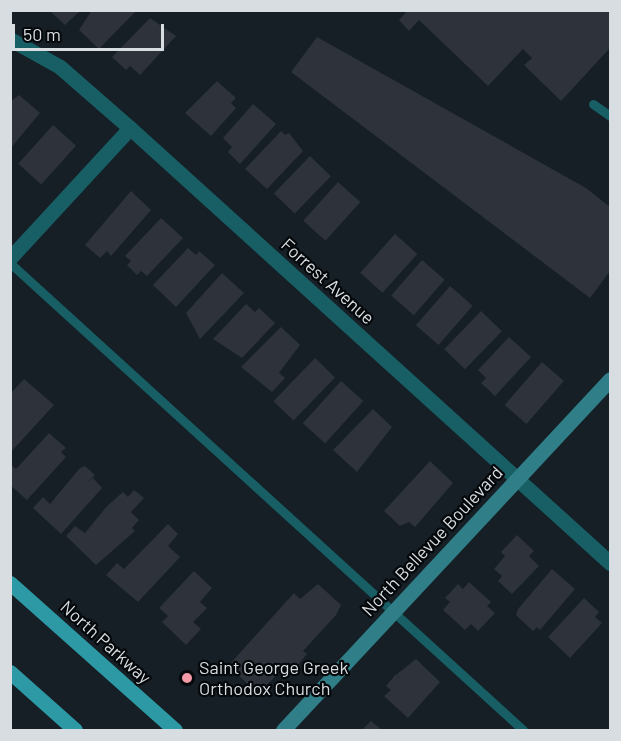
<!DOCTYPE html>
<style>
body{margin:0}
#map{position:relative;width:621px;height:741px;overflow:hidden;background:#151f25;font-family:Barlow,sans-serif}
div>[style]{position:absolute}
[style*='--x']{left:calc(var(--x)*1px);top:calc(var(--y)*1px);width:calc(var(--w)*1px);rotate:calc(var(--a)*1deg)}
.building>*{inset:0;background:#2d323b;transform-origin:0 0}
.lane>*{height:9px;margin:-4.5px;padding:0 4.5px;transform-origin:4.5px;border-radius:4.5px;background:#185e65}
.street>*{height:15px;margin:-7.5px;padding:0 7.5px;transform-origin:7.5px;border-radius:7.5px;background:#185e65}
.secondary>*{height:15px;margin:-7.5px;padding:0 7.5px;transform-origin:7.5px;border-radius:7.5px;background:#307e87}
.primary>*{height:15px;margin:-7.5px;padding:0 7.5px;transform-origin:7.5px;border-radius:7.5px;background:#2d99a5}
.dots>*{width:16px;height:16px;translate:-50% -50%;box-sizing:border-box;border:3px solid #05080b;border-radius:50%}
span{translate:-50% -50%;white-space:nowrap;text-align:center;line-height:1.15;-webkit-text-stroke:4.5px #05080b;paint-order:stroke}
.street-label{font-size:18px;color:#d7dde1}
.poi-label{font-size:18px;color:#d7dde1}
.left{translate:0 -50%;text-align:left}
.frame{position:absolute;inset:0;border:12px solid #d7dde1;pointer-events:none}
.scale{position:absolute;left:12px;top:24px;width:152px;height:27px;box-sizing:border-box;border:3px solid #d7dde1;border-top:0;padding-left:8px;font-size:18px;line-height:21px;white-space:nowrap;color:#d7dde1;-webkit-text-stroke:4px #05080b;paint-order:stroke}
</style>
<div id="map">
<div class="building">
<i style="clip-path:polygon(49px 10px,81px 10px,65px 25px)"></i>
<i style="clip-path:polygon(92px 10px,137px 10px,99px 49px,79px 30px)"></i>
<i style="clip-path:polygon(408px 10px,610px 10px,610px 48px,561px 101px,524px 65px,532px 58px,523px 49px,488px 86px,419px 20px,409px 31px,399px 20px)"></i>
<i style="clip-path:polygon(150px 18px,176px 36px,140px 75px,130px 66px,126px 70px,112px 57px)"></i>
<i style="clip-path:polygon(317px 37px,586px 188px,610px 207px,610px 271px,590px 298px,291px 72px)"></i>
<i style="clip-path:polygon(217px 81px,236px 98px,231px 103px,236px 108px,211px 136px,185px 113px)"></i>
<i style="clip-path:polygon(19px 95px,40px 113px,10px 149px,10px 102px)"></i>
<i style="clip-path:polygon(253px 104px,276px 124px,240px 164px,228px 152px,232px 147px,223px 138px)"></i>
<i style="left:53px;top:125px;width:31px;height:52px;rotate:42deg"></i>
<i style="clip-path:polygon(281px 131px,285px 135px,289px 133px,303px 151px,267px 189px,245px 169px)"></i>
<i style="left:310px;top:156px;width:29px;height:52px;rotate:44deg"></i>
<i style="left:338px;top:182px;width:30px;height:52px;rotate:42deg"></i>
<i style="clip-path:polygon(131px 191px,151px 210px,111px 256px,107px 251px,100px 258px,85px 245px)"></i>
<i style="clip-path:polygon(161px 218px,183px 238px,147px 276px,141px 271px,137px 275px,127px 265px,131px 261px,125px 256px)"></i>
<i style="left:395px;top:234px;width:30px;height:52px;rotate:42deg"></i>
<i style="clip-path:polygon(188px 248px,196px 255px,199px 251px,215px 265px,176px 307px,153px 285px)"></i>
<i style="left:422px;top:260px;width:30px;height:47px;rotate:41deg"></i>
<i style="clip-path:polygon(222px 273px,244px 293px,200px 339px,186px 313px)"></i>
<i style="left:450px;top:286px;width:30px;height:52px;rotate:41deg"></i>
<i style="clip-path:polygon(246px 304px,255px 312px,259px 308px,275px 323px,242px 358px,213px 339px)"></i>
<i style="left:481px;top:311px;width:29px;height:53px;rotate:44deg"></i>
<i style="clip-path:polygon(281px 327px,300px 345px,279px 373px,285px 378px,272px 392px,241px 367px)"></i>
<i style="clip-path:polygon(509px 337px,531px 357px,495px 396px,481px 383px,486px 378px,478px 370px)"></i>
<i style="left:315px;top:358px;width:28px;height:60px;rotate:44deg"></i>
<i style="left:542px;top:362px;width:29px;height:57px;rotate:41deg"></i>
<i style="clip-path:polygon(24px 379px,54px 405px,10px 453px,10px 394px)"></i>
<i style="left:341px;top:381px;width:30px;height:57px;rotate:42deg"></i>
<i style="clip-path:polygon(373px 409px,392px 427px,357px 472px,333px 450px)"></i>
<i style="clip-path:polygon(49px 433px,66px 448px,61px 452px,66px 457px,27px 500px,10px 485px,10px 464px,16px 469px)"></i>
<i style="clip-path:polygon(430px 461px,453px 483px,415px 527px,409px 522px,400px 526px,384px 511px)"></i>
<i style="clip-path:polygon(85px 466px,95px 475px,88px 482px,93px 478px,102px 488px,61px 534px,33px 508px,43px 497px,50px 504px,80px 468px)"></i>
<i style="clip-path:polygon(134px 490px,144px 498px,131px 512px,139px 520px,132px 528px,135px 531px,96px 565px,66px 536px,75px 526px,85px 533px,107px 506px,123px 492px,128px 497px)"></i>
<i style="clip-path:polygon(168px 524px,178px 534px,168px 546px,180px 557px,138px 602px,106px 575px,117px 563px,124px 569px)"></i>
<i style="clip-path:polygon(517px 535px,534px 551px,529px 556px,539px 566px,512px 594px,498px 581px,502px 576px,494px 569px,505px 556px,501px 552px)"></i>
<i style="clip-path:polygon(552px 569px,575px 589px,540px 630px,537px 627px,533px 631px,516px 615px,518px 609px)"></i>
<i style="clip-path:polygon(194px 571px,212px 588px,200px 602px,207px 608px,193px 622px,201px 629px,186px 645px,162px 622px,168px 616px,159px 608px)"></i>
<i style="clip-path:polygon(469px 582px,491px 602px,487px 606px,495px 613px,478px 631px,471px 624px,465px 630px,443px 610px,450px 602px,445px 598px,458px 584px,463px 589px)"></i>
<i style="clip-path:polygon(318px 584px,341px 605px,336px 615px,303px 651px,307px 654px,295px 668px,288px 662px,259px 694px,228px 666px,294px 593px,300px 599px)"></i>
<i style="clip-path:polygon(584px 598px,599px 612px,595px 617px,602px 623px,570px 658px,548px 637px)"></i>
<i style="clip-path:polygon(416px 659px,440px 682px,408px 718px,384px 696px,391px 690px,386px 686px,396px 674px,400px 678px,397px 674px)"></i>
<i style="clip-path:polygon(371px 721px,382px 730px,362px 730px)"></i>
</div>
<div class="lane">
<i style="--x:593;--y:104;--w:21;--a:35"></i>
<i style="--x:10;--y:263;--w:694;--a:42.31"></i>
</div>
<div class="street">
<i style="--x:10;--y:39;--w:57;--a:29.2"></i>
<i style="--x:60;--y:67;--w:93;--a:41.1"></i>
<i style="--x:130;--y:128;--w:648;--a:42.18"></i>
<i style="--x:10;--y:258;--w:177;--a:-47.3"></i>
</div>
<div class="secondary">
<i style="--x:283;--y:730;--w:480;--a:-47"></i>
</div>
<div class="primary">
<i style="--x:10;--y:583;--w:221;--a:41.7"></i>
<i style="--x:10;--y:672;--w:87;--a:41.7"></i>
</div>
<div class="dots">
<i style="left:187px;top:678px;background:#f49aa6"></i>
</div>
<div class="street-label">
<span style="left:328px;top:281px;rotate:42deg">Forrest Avenue</span>
<span style="left:432px;top:541px;rotate:-47deg">North Bellevue Boulevard</span>
<span style="left:106px;top:642px;rotate:42deg">North Parkway</span>
</div>
<div class="poi-label">
<span class="left" style="left:199px;top:678px">Saint George Greek<br>Orthodox Church</span>
</div>
<div class="frame"></div>
<div class="scale">50 m</div>
</div>
